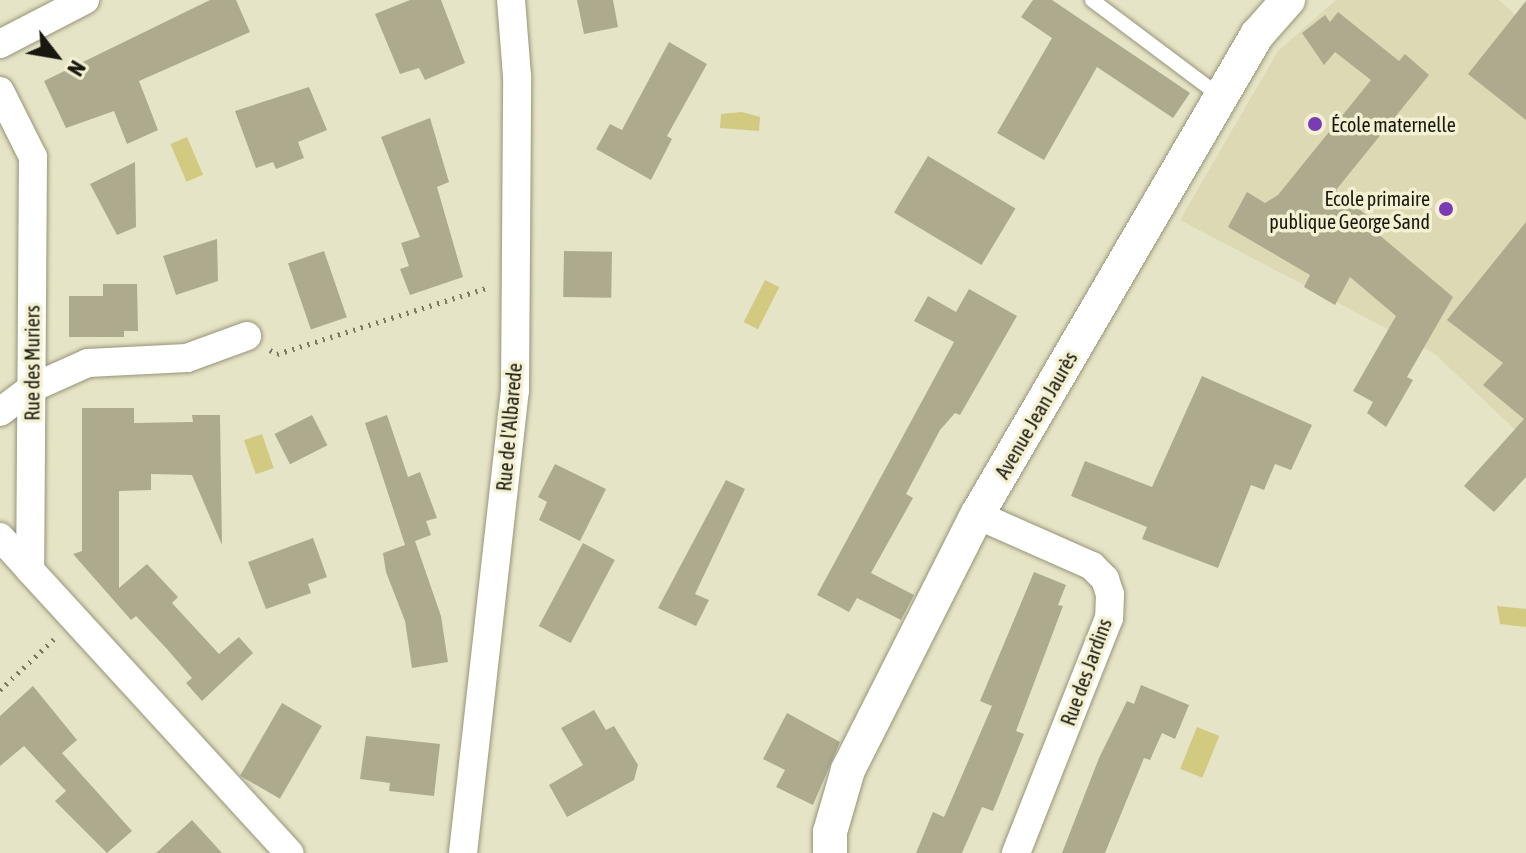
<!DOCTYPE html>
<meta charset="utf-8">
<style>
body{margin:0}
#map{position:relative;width:1526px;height:853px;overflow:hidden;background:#e6e4c6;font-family:"Asap Condensed",sans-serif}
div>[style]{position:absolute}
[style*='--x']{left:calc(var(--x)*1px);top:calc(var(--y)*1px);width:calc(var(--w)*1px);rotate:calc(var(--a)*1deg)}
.built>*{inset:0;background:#dcd9b4}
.water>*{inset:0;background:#d1ca80;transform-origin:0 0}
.building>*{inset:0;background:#adaa8e;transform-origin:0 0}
.path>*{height:5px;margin-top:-2.5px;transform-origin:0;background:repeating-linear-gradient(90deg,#7a7965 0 2px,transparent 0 8px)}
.roads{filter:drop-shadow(0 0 2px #979479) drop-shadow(0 0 2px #979479)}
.service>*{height:14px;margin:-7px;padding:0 7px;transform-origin:7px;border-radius:7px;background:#fff}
.minor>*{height:28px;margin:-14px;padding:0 14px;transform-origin:14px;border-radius:14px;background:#fff}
.tertiary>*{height:34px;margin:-17px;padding:0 17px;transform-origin:17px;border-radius:17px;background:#fff}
.dots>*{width:22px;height:22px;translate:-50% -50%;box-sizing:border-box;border:4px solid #f4f1d3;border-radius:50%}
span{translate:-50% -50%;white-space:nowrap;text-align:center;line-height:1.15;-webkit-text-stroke:7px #f4f1d3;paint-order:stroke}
.poi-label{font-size:20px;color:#19180e}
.left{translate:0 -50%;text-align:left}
.right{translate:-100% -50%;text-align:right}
.street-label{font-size:20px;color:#19180e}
.north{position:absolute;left:16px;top:16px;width:80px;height:80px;-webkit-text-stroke:6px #f4f1d3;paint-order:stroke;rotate:121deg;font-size:22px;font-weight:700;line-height:32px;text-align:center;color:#19180e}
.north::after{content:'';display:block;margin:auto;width:28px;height:36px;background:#19180e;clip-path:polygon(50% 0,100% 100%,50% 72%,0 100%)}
</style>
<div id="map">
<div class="built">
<i style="clip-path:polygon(1336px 0,1499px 0,1526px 24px,1526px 440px,1435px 354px,1180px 220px,1278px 51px)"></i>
</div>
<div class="water">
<i style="clip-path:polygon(742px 112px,760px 117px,759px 131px,720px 128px,721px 114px)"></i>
<i style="left:187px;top:137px;width:41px;height:18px;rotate:67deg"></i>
<i style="left:765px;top:280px;width:16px;height:47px;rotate:27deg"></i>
<i style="left:262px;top:434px;width:36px;height:19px;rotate:71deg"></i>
<i style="clip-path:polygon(1497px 606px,1526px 609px,1526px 627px,1500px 624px)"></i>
<i style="left:1197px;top:727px;width:24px;height:45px;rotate:22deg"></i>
</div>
<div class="building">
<i style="clip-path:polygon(210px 0,236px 0,250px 32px,139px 81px,158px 130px,127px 144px,114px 111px,66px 128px,44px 81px)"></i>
<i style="clip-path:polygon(410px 0,441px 0,465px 63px,425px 80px,419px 68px,400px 74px,375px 14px)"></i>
<i style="clip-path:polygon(577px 0,613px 0,618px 27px,584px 34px)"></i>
<i style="clip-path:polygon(1033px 0,1052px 0,1190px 93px,1173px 118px,1097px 67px,1044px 160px,997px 133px,1052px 38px,1021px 17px)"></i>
<i style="clip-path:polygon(1526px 1px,1526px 120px,1468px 74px)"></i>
<i style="clip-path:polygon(1338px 12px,1399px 61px,1405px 54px,1429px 75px,1336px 190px,1376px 223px,1371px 228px,1453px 297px,1407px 377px,1413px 380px,1386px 427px,1367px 413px,1373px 402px,1353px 391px,1396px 316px,1350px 277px,1335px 305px,1304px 287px,1310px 275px,1228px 227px,1247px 192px,1265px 203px,1278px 195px,1371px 80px,1335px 52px,1324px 65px,1302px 33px,1325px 15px,1330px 22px)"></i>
<i style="clip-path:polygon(669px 42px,707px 64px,667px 136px,672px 139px,651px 180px,596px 149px,610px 124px,622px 130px)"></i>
<i style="clip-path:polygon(309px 87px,327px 130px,298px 142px,304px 158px,276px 169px,273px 162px,256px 168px,235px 111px)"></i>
<i style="clip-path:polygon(430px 118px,449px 182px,437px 187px,463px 277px,410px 295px,400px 269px,409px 266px,401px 243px,420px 237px,381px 137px)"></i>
<i style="left:928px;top:156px;width:102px;height:66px;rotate:31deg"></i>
<i style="clip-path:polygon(135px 162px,136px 227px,117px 235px,90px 184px)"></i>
<i style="clip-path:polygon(1526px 222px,1526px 477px,1494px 512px,1464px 486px,1524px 419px,1483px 385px,1503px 363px,1447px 320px)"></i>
<i style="clip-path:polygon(217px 239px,218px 281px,176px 295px,163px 256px)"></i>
<i style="left:324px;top:251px;width:70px;height:38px;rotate:71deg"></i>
<i style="left:564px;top:251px;width:48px;height:46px;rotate:1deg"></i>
<i style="clip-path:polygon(103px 284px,137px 284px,138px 331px,124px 331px,124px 337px,69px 337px,69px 296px,103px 296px)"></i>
<i style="clip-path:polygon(969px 289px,1017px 316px,960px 415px,955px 413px,940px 430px,906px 494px,913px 498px,871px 573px,914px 595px,901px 620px,857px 598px,849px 612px,817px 595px,954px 342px,914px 321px,928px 296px,956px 312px)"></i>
<i style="clip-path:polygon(1202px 376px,1312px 425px,1291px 470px,1275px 464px,1264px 490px,1251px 485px,1218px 568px,1142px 539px,1147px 527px,1071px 496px,1085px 461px,1152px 487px)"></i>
<i style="clip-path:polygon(82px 408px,134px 408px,134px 423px,193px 422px,192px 415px,220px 415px,222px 545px,192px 475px,151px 474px,151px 490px,119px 491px,119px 588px,147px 564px,178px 597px,172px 603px,219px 654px,239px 637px,253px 653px,202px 701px,186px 683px,192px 678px,167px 649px,136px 616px,131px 620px,73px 554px,82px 551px)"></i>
<i style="left:312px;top:415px;width:34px;height:42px;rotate:63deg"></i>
<i style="clip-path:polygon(387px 415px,408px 477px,420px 472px,437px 518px,426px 521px,431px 535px,415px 541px,441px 616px,448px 662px,412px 668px,405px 621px,386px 572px,383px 553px,405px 545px,365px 423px)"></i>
<i style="clip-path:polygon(555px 464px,606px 489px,580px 541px,539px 520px,547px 502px,538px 497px)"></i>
<i style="clip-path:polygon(726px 480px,745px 489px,695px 594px,709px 600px,696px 626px,658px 608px)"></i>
<i style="clip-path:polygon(313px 538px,327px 577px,308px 584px,311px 593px,266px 609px,248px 562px)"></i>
<i style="left:583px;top:543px;width:36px;height:94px;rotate:28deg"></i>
<i style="clip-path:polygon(1034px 572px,1066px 585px,1058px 605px,1063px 606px,1016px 731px,1024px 734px,993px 811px,982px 807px,962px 853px,916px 853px,933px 812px,944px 817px,992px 706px,980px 701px)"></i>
<i style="clip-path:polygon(1141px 685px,1189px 705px,1175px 739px,1162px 733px,1150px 760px,1144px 758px,1105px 853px,1062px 853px,1099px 758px,1127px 701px,1134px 704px)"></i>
<i style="clip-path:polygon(33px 686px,77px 740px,62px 753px,132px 831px,107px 853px,55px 801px,66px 791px,24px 746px,0 766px,0 716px)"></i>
<i style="left:282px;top:703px;width:46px;height:84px;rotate:30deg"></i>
<i style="clip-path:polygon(594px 710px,606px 730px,614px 726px,638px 765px,634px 780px,567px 817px,549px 785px,583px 765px,561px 728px)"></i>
<i style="clip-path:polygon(787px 713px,840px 742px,813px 805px,776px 787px,785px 770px,763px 759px)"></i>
<i style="clip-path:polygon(366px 736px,440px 744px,434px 796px,389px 791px,390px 783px,360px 779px)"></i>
<i style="clip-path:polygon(192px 820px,222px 853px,156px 853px)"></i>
</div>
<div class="path">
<i style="--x:270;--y:350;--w:8;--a:30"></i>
<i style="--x:277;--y:354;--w:222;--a:-17.5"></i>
<i style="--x:0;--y:690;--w:74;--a:-43.4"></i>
</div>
<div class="roads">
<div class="service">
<i style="--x:1092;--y:0;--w:161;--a:36.9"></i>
</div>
<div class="minor">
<i style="--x:0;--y:44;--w:96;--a:-27.4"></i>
<i style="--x:0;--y:91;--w:74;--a:63.4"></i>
<i style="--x:33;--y:157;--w:413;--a:90.4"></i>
<i style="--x:30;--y:570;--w:384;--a:47.5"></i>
<i style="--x:0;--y:412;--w:40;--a:-37"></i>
<i style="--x:32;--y:388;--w:61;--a:-24.1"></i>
<i style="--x:88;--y:363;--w:99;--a:-2.9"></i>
<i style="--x:187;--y:358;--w:64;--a:-20.1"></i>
<i style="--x:977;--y:515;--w:126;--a:23.9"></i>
<i style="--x:1092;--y:566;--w:18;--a:45"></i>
<i style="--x:1105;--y:579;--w:16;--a:72"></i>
<i style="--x:1110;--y:594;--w:24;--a:92"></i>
<i style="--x:1109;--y:618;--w:253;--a:111.6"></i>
<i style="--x:0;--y:537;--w:45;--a:47.7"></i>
<i style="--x:463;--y:853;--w:465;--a:-83.6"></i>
<i style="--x:515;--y:391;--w:315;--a:-89.6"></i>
<i style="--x:517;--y:76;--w:76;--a:-94.5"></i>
</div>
<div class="tertiary">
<i style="--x:830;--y:853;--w:21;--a:-90"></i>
<i style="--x:830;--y:832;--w:65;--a:-73.8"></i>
<i style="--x:848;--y:770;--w:286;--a:-63.2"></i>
<i style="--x:977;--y:515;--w:556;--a:-59.74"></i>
<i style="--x:1257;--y:35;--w:47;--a:-48.5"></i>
</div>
</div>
<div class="dots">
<i style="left:1315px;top:124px;background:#793cb2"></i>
<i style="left:1446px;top:209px;background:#793cb2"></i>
</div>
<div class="poi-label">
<span class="left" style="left:1331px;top:124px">École maternelle</span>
<span class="right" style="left:1430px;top:210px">Ecole primaire<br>publique George Sand</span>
</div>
<div class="street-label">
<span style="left:32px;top:363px;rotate:-90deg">Rue des Muriers</span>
<span style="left:1036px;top:415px;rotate:-60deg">Avenue Jean Jaurès</span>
<span style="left:509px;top:427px;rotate:-85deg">Rue de l'Albarede</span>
<span style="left:1086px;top:672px;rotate:-70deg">Rue des Jardins</span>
</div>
<div class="north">N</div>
</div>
